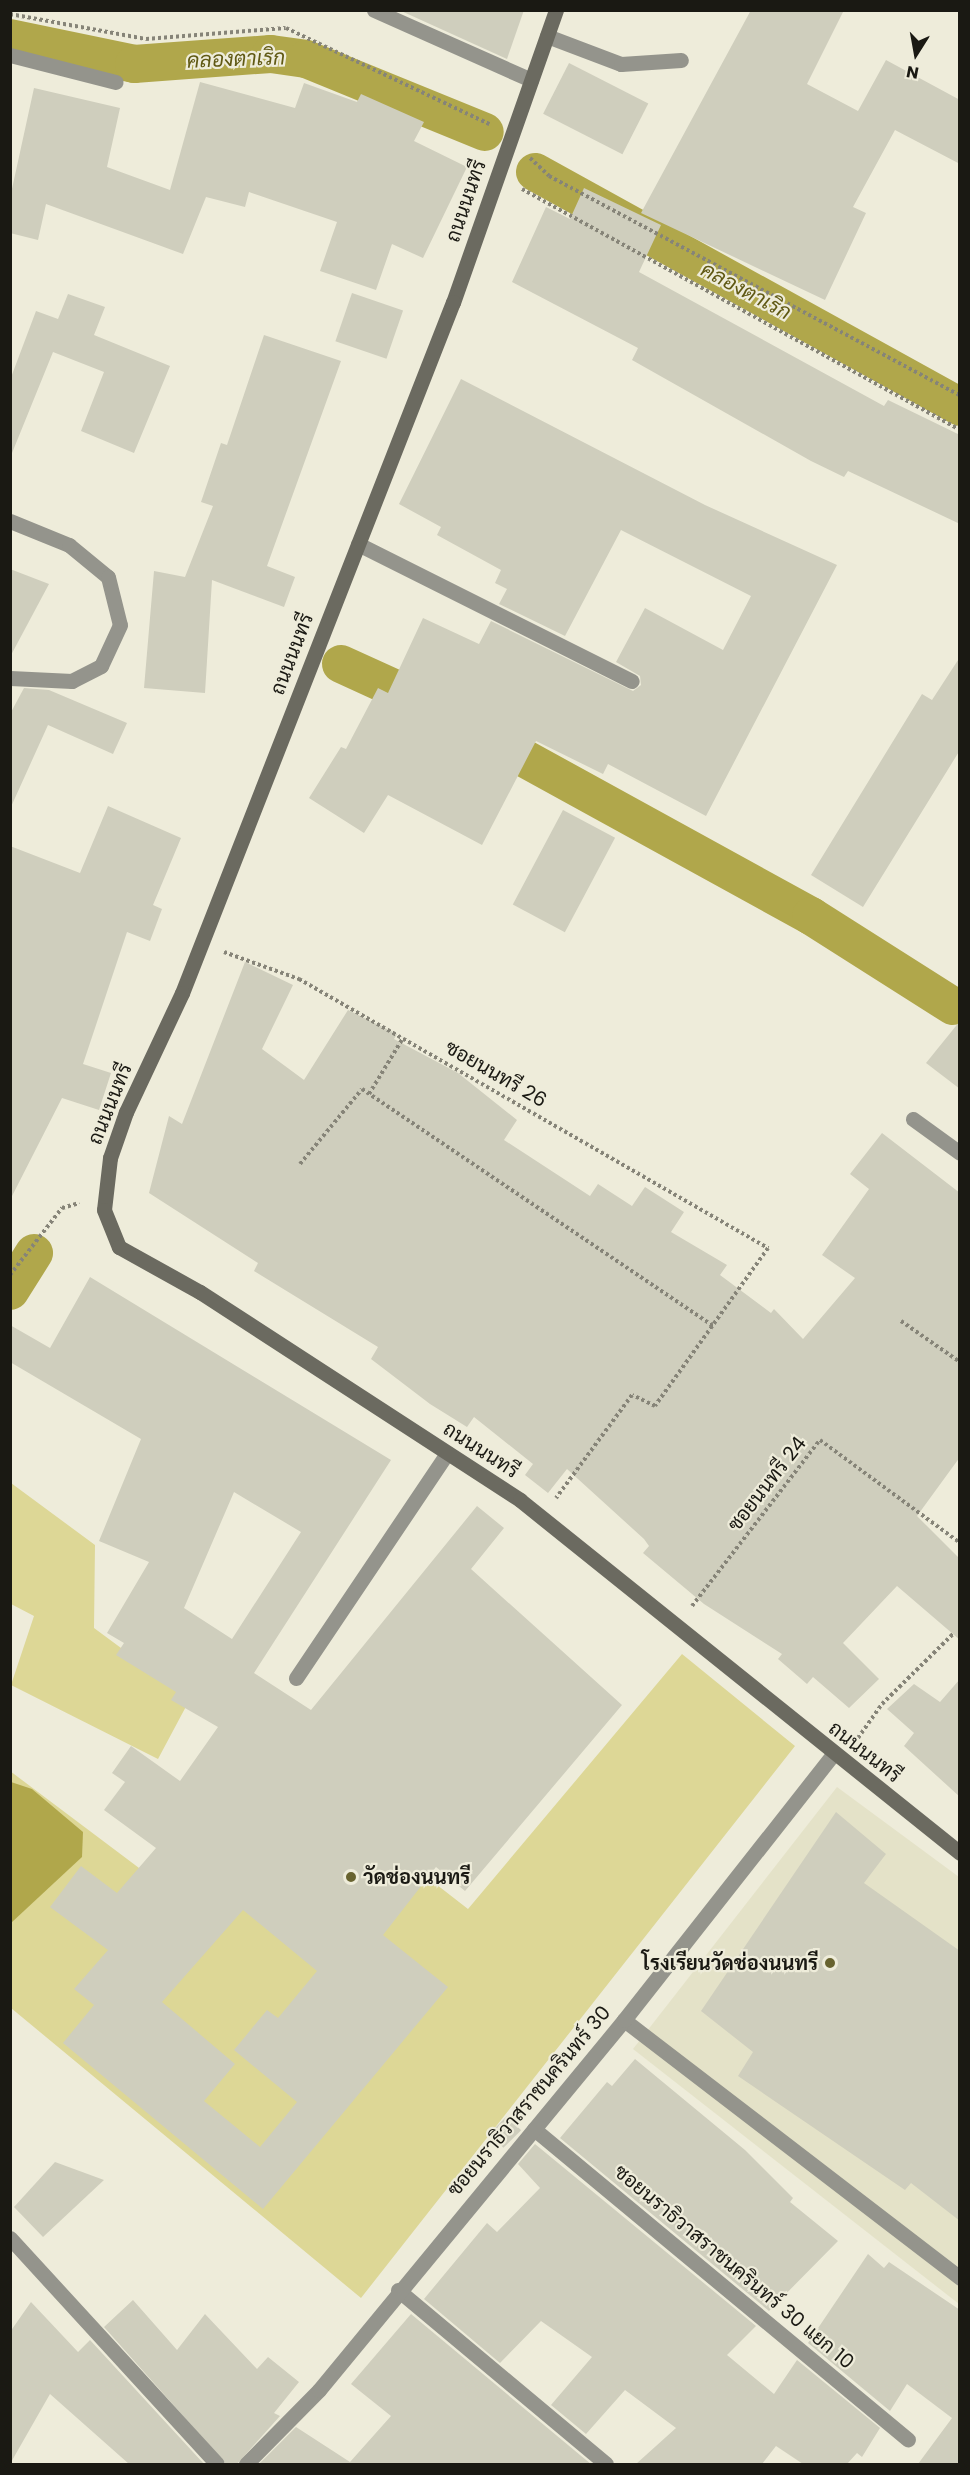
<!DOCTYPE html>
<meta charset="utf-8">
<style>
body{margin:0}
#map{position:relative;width:970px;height:2475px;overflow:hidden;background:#eeecda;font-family:Poppins,Sarabun,sans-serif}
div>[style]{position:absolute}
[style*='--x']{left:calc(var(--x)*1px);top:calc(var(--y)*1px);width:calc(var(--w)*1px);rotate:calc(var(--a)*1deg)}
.built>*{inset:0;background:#e4e2c8}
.green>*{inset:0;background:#ddd796}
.water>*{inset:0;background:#b0a74b}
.canal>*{height:38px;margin:-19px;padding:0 19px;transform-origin:19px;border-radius:19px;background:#b0a74b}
.building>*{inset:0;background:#cfcebd;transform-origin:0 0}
.path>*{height:4px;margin-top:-2px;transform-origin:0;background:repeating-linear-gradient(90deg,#868478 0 3px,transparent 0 6px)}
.lane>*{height:15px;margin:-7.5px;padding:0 7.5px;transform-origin:7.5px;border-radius:7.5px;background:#94948c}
.street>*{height:15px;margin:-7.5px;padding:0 7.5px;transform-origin:7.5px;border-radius:7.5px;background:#94948c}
.secondary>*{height:15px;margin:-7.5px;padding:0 7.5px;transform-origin:7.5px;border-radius:7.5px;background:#6b6a60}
.dots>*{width:16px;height:16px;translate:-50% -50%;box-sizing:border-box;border:3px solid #eeecda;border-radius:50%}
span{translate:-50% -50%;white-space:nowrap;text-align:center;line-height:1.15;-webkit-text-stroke:4.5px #eeecda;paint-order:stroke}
.street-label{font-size:20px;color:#1a1913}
.poi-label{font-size:20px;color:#1a1913;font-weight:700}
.left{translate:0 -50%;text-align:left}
.right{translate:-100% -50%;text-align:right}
.water-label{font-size:21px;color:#605914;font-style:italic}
.frame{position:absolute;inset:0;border:12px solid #1a1913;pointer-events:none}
.north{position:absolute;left:886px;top:24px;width:60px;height:60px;-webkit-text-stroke:4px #eeecda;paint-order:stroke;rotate:191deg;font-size:16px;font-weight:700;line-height:24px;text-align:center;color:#1a1913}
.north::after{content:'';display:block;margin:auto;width:21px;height:27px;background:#1a1913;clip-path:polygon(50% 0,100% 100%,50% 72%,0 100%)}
</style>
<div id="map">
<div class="built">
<i style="clip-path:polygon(837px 1787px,959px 1877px,959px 2304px,633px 2049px)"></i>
</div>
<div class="green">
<i style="clip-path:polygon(11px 1483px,95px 1545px,94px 1628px,190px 1699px,158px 1759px,11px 1685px,34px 1616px,11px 1604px)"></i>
<i style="clip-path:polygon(682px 1654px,795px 1746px,361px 2298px,11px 2008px,10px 1771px,159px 1883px,297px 1776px,468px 1909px)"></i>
</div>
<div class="water">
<i style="clip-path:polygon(11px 1782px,32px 1789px,83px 1832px,82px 1857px,11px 1923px)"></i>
</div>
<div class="canal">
<i style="--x:10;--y:38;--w:127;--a:11.8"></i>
<i style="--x:134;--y:64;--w:137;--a:-4.2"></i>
<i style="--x:271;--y:54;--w:35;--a:8"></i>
<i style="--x:306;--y:59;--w:193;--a:22.2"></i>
<i style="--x:535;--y:172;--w:486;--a:28.9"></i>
<i style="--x:341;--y:664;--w:75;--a:24.5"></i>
<i style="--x:409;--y:695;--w:459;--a:28.8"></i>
<i style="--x:811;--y:916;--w:168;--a:32.4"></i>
<i style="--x:10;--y:1291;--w:45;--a:-57.7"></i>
</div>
<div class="building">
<i style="clip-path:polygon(399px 10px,524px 10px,507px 59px)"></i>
<i style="clip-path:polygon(751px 10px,844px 10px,807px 84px,858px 111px,886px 60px,960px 100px,960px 164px,895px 130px,853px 207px,866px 213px,825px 300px,641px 213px)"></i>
<i style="left:569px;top:63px;width:89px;height:57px;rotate:27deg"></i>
<i style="clip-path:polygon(200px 82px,295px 108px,304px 83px,357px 102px,361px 94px,424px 122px,414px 141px,467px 167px,423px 258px,392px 244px,376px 290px,320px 271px,337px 222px,249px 192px,245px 207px,206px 197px,183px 254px,46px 204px,38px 240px,10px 233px,10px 198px,34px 88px,120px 108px,107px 167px,170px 190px)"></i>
<i style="clip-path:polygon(584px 188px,661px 225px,639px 272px,884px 406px,888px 400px,960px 435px,960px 524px,848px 471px,844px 477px,811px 461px,632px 360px,638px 348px,512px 282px,546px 207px,570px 219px)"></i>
<i style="left:352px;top:293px;width:54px;height:51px;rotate:19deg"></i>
<i style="clip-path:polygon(68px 294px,105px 307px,94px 335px,170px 366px,134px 453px,81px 431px,104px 372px,53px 352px,10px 458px,10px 380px,36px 311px,58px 319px)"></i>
<i style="clip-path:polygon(264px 335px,341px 361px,267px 566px,295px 577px,284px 607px,212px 580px,205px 693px,144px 688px,154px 571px,185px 577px,213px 506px,201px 502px,221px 443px,227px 445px)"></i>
<i style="clip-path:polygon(461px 379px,705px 505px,837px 565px,706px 816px,608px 764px,603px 774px,536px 741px,482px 845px,388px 795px,364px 833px,309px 798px,341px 747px,346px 749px,378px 688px,388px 693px,423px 618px,479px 644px,491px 621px,633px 691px,641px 685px,640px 676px,616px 662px,645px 608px,723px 650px,751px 596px,621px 530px,565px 636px,499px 604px,507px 589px,495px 583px,501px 570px,437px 535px,441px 527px,399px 504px)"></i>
<i style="clip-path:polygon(10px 569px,49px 584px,10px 657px)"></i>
<i style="clip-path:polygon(960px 657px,960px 750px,863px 907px,811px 875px,922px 694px,932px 700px)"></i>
<i style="clip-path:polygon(24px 688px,49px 690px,127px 723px,113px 754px,48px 725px,10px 809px,10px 714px)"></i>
<i style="clip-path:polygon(108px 806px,181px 838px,153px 905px,162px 909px,150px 941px,127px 932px,83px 1064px,111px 1073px,99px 1110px,62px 1098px,10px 1200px,10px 846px,80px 873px)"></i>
<i style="left:563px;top:810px;width:59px;height:107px;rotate:28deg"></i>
<i style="clip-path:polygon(245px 962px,293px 985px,262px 1049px,304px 1080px,348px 1010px,397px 1034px,394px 1039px,458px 1073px,517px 1120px,504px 1140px,590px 1196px,598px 1184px,632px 1206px,645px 1187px,684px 1212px,671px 1232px,727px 1265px,720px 1275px,771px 1313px,774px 1309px,803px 1339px,855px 1278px,822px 1255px,869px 1189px,850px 1174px,882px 1133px,960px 1193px,960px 1457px,917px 1516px,960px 1559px,960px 1640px,897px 1586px,843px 1643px,879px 1679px,849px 1708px,813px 1677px,807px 1684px,778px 1659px,782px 1654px,704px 1604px,643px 1553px,649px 1546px,644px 1539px,567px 1469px,548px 1493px,525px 1475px,533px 1464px,474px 1417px,467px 1427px,430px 1404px,371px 1359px,378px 1347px,254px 1271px,258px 1263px,149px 1193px,169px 1116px,182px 1124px)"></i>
<i style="clip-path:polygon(960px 1021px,960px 1089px,926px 1063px)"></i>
<i style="clip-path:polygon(evenodd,90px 1277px,391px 1460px,254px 1673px,311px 1710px,477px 1506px,504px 1528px,471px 1569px,622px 1705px,465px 1891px,436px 1867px,383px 1935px,448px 1987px,263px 2209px,63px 2043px,94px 2005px,74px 1989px,108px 1950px,50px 1907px,81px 1866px,117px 1893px,156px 1848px,104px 1810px,125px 1782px,112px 1773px,131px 1746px,180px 1781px,218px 1727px,171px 1700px,176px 1692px,116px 1655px,124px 1643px,107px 1633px,149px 1562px,99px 1541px,141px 1439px,10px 1362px,10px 1325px,50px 1348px,90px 1277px,234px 1492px,301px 1532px,232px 1639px,184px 1608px,234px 1492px,90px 1277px,243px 1910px,317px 1971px,278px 2018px,267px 2010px,234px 2050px,297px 2102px,260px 2147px,204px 2101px,235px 2064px,162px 2002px,243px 1910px)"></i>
<i style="clip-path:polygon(960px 1679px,960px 1797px,904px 1746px,914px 1733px,887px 1709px,914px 1684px,940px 1702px)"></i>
<i style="clip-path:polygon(836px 1812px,886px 1854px,864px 1883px,960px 1951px,960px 2221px,911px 2183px,905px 2190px,738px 2076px,753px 2052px,701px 2011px)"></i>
<i style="clip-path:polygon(635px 2059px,745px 2150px,793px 2198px,790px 2202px,838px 2241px,769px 2311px,560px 2138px,607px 2082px,612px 2086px)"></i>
<i style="left:507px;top:2116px;width:20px;height:25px;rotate:45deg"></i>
<i style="clip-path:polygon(535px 2144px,756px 2326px,727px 2355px,774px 2394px,797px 2360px,880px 2428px,862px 2457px,857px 2453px,847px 2464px,803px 2464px,776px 2446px,762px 2464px,636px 2464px,676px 2428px,625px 2390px,586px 2434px,551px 2405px,592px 2357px,541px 2321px,500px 2363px,424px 2299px,487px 2223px,497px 2232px,540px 2188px,518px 2164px)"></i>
<i style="clip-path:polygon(55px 2162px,104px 2180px,43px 2237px,14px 2207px)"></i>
<i style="clip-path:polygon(868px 2254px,884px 2268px,889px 2262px,960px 2310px,960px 2464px,918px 2464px,952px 2418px,907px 2384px,890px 2411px,808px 2343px)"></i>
<i style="clip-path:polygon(133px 2300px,177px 2350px,205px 2314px,257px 2369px,268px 2357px,299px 2382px,274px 2413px,280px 2416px,237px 2464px,226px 2464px,104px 2327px)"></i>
<i style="clip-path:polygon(31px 2302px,78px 2352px,90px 2340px,204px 2464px,129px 2464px,50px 2394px,10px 2464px,10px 2332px)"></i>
<i style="clip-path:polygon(411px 2314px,580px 2455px,591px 2464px,259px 2464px,296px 2427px,350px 2462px,391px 2416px,351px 2384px)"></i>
</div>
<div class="path">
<i style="--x:10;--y:14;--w:138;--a:10.4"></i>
<i style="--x:146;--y:39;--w:140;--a:-4.5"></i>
<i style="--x:286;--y:28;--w:225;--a:25.3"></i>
<i style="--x:530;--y:158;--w:26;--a:43"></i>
<i style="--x:549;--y:176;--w:466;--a:28.1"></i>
<i style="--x:522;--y:189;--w:500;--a:28.8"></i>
<i style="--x:224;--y:952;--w:80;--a:19.8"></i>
<i style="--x:299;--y:979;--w:541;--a:29.84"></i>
<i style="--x:768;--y:1248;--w:194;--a:125.6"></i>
<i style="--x:655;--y:1406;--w:25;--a:-154"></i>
<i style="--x:632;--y:1395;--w:128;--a:126.4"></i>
<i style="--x:369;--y:1094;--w:66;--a:-58.7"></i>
<i style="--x:300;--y:1164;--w:97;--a:-50.4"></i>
<i style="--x:362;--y:1089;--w:424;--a:34"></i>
<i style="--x:10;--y:1275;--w:85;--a:-52.2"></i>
<i style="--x:62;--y:1208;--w:18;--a:-16"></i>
<i style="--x:901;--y:1321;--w:72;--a:34.8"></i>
<i style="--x:692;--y:1606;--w:210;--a:-52.4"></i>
<i style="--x:820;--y:1440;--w:174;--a:36.3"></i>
<i style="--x:858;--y:1738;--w:42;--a:-54.8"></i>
<i style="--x:882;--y:1704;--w:100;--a:-44.6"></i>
</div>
<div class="lane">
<i style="--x:10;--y:55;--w:109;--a:14.3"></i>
<i style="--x:10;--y:521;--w:64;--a:22.1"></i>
<i style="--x:69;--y:545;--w:50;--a:39.4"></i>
<i style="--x:108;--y:577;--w:49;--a:76"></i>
<i style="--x:120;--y:625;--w:45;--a:114.9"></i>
<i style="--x:101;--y:666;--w:33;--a:153"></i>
<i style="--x:72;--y:681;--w:62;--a:-177.2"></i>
<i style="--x:296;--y:1678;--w:271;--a:-56.1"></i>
<i style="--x:624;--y:2020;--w:424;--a:37.5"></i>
</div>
<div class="street">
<i style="--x:374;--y:10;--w:172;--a:24"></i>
<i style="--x:547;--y:36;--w:79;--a:20.7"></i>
<i style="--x:621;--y:64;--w:60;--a:-3.8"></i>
<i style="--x:358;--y:544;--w:306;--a:26.6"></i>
<i style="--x:913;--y:1119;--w:58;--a:35.9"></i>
<i style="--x:534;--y:2129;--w:486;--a:39.7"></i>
<i style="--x:10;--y:2238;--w:306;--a:47.5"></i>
<i style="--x:398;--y:2290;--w:271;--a:39.9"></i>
<i style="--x:246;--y:2464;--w:104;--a:-45.4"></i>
<i style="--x:319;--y:2390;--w:480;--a:-50.5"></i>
<i style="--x:624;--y:2020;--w:338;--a:-51.8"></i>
</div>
<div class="secondary">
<i style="--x:556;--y:10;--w:310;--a:109.4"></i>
<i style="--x:453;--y:302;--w:742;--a:111.41"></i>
<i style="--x:182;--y:993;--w:132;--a:115.2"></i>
<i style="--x:126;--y:1112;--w:49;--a:109.2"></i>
<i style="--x:110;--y:1158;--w:52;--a:96.6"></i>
<i style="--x:104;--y:1210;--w:40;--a:68"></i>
<i style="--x:119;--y:1247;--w:93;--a:29.1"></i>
<i style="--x:200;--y:1292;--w:382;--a:33"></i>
<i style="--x:520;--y:1500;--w:564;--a:38.74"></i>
</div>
<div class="dots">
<i style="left:351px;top:1877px;background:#68632f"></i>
<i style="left:830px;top:1963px;background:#68632f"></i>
</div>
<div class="street-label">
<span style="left:466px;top:201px;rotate:-71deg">ถนนนนทรี</span>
<span style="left:292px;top:654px;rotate:-69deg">ถนนนนทรี</span>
<span style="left:496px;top:1074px;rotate:30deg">ซอยนนทรี 26</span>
<span style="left:110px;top:1104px;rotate:-68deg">ถนนนนทรี</span>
<span style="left:481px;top:1450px;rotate:33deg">ถนนนนทรี</span>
<span style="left:767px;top:1484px;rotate:-52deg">ซอยนนทรี 24</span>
<span style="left:865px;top:1752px;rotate:38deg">ถนนนนทรี</span>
<span style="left:529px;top:2101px;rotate:-50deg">ซอยนราธิวาสราชนครินทร์ 30</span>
<span style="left:734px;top:2267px;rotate:40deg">ซอยนราธิวาสราชนครินทร์ 30 แยก 10</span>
</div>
<div class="poi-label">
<span class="left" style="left:363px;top:1877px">วัดช่องนนทรี</span>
<span class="right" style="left:818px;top:1963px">โรงเรียนวัดช่องนนทรี</span>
</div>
<div class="water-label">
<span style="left:236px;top:59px;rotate:-2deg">คลองตาเริก</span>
<span style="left:746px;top:291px;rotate:28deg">คลองตาเริก</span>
</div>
<div class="frame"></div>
<div class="north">N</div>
</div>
